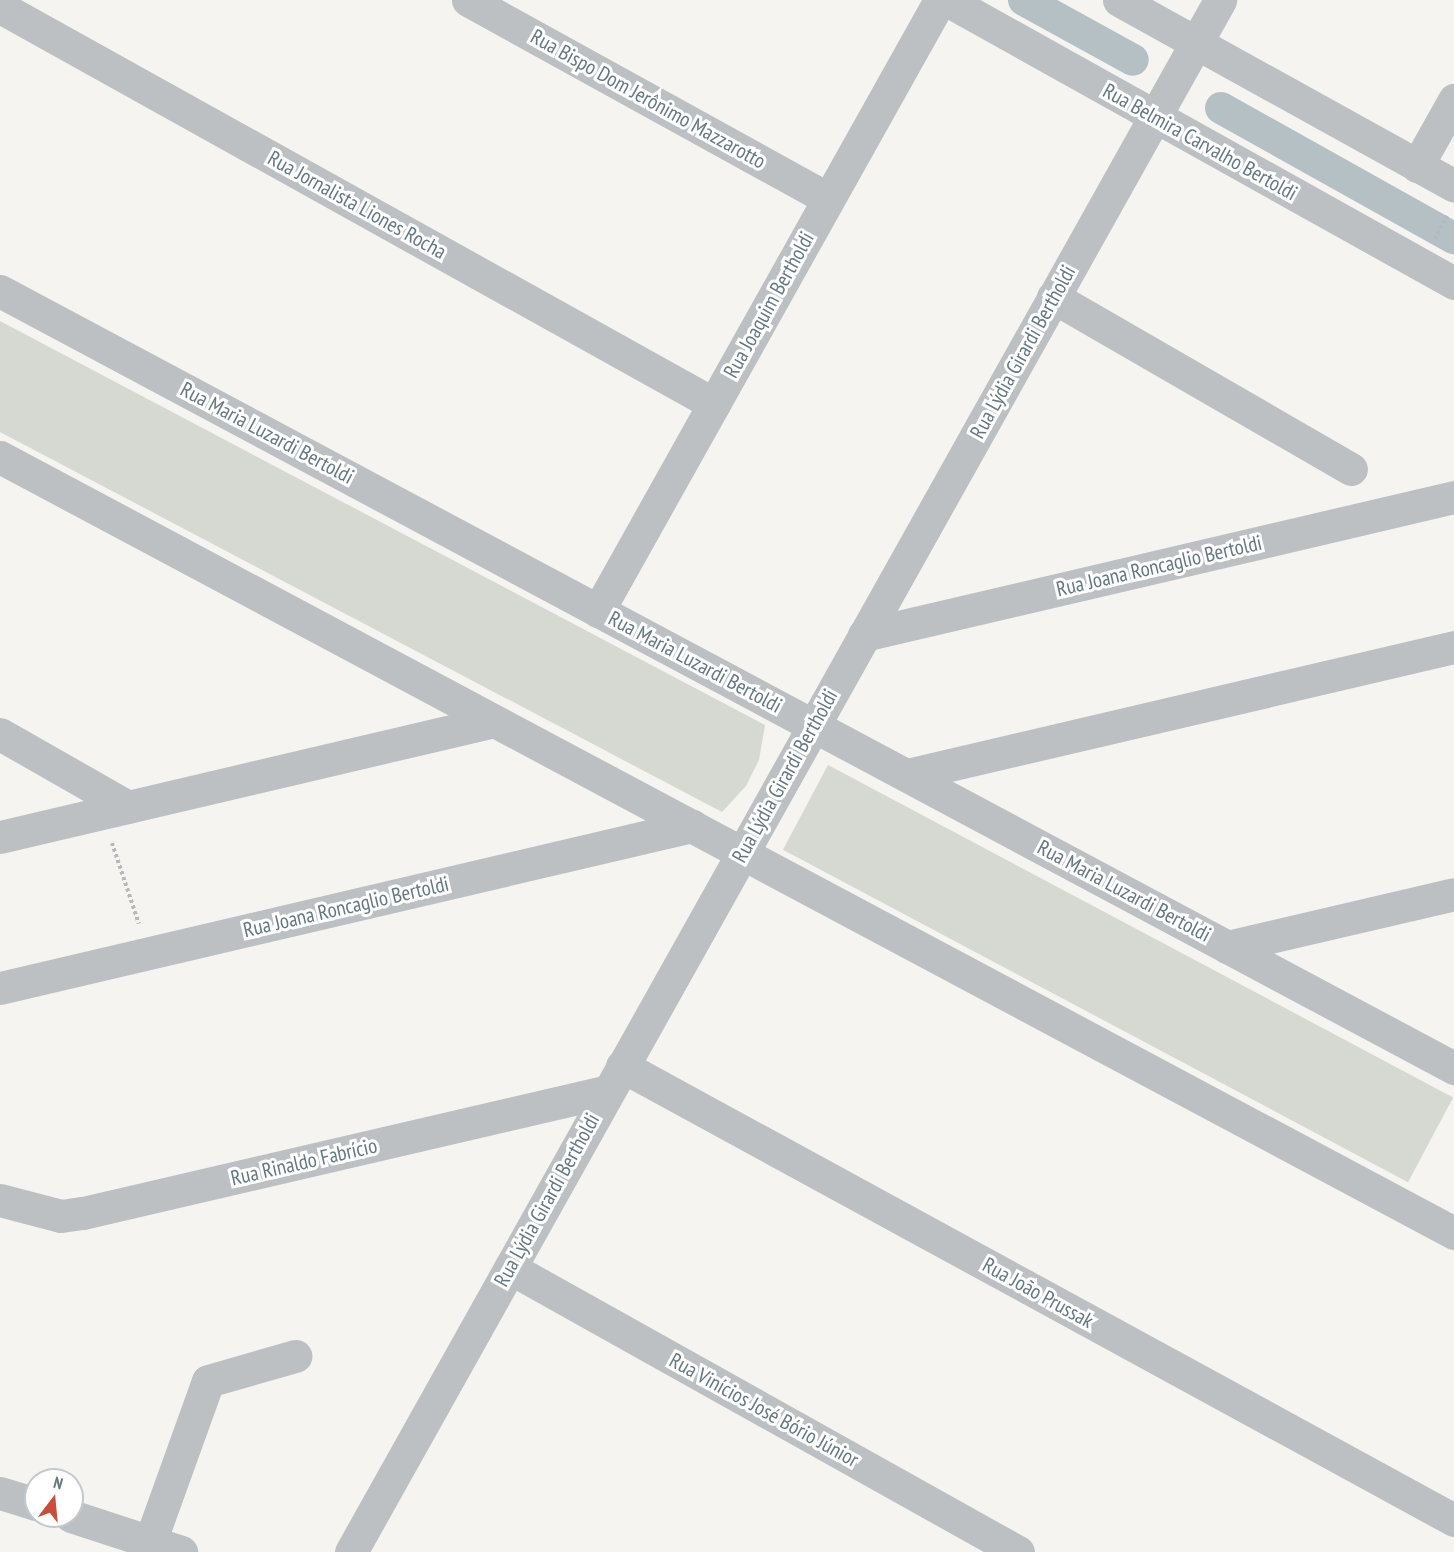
<!DOCTYPE html>
<meta charset="utf-8">
<style>
body{margin:0}
#map{position:relative;width:1454px;height:1552px;overflow:hidden;background:#f5f4f1;font-family:"PT Sans Narrow",sans-serif}
div>[style]{position:absolute}
[style*='--x']{left:calc(var(--x)*1px);top:calc(var(--y)*1px);width:calc(var(--w)*1px);rotate:calc(var(--a)*1deg)}
.green>*{inset:0;background:#d5d9d1;transform-origin:0 0}
.canal>*{height:32px;margin:-16px;padding:0 16px;transform-origin:16px;border-radius:16px;background:#b4c0c3}
.path>*{height:4px;margin-top:-2px;transform-origin:0;background:repeating-linear-gradient(90deg,#b6b9bb 0 3px,transparent 0 6px)}
.minor>*{height:33px;margin:-16.5px;padding:0 16.5px;transform-origin:16.5px;border-radius:16.5px;background:#bcc0c3}
span{translate:-50% -50%;white-space:nowrap;text-align:center;line-height:1.15;-webkit-text-stroke:6px #fff;paint-order:stroke}
.street-label{font-size:21px;color:#67777f}
.north{position:absolute;left:24px;top:1468px;width:60px;height:60px;box-sizing:border-box;background:#fff;border:2px solid #c2c9cc;border-radius:50%;rotate:16deg;font-size:16px;font-weight:700;line-height:24px;text-align:center;color:#67777f}
.north::after{content:'';display:block;margin:auto;width:21px;height:27px;background:#cc4c3a;clip-path:polygon(50% 0,100% 100%,50% 72%,0 100%)}
</style>
<div id="map">
<div class="green">
<i style="clip-path:polygon(0 321px,765px 725px,759px 760px,746px 786px,722px 812px,0 432px)"></i>
<i style="left:828px;top:765px;width:708px;height:96px;rotate:28deg"></i>
</div>
<div class="canal">
<i style="--x:1024;--y:0;--w:124;--a:28.8"></i>
<i style="--x:1221;--y:108;--w:267;--a:29.2"></i>
</div>
<div class="path">
<i style="--x:1435;--y:239;--w:26;--a:-62"></i>
<i style="--x:112;--y:843;--w:85;--a:71.6"></i>
</div>
<div class="minor">
<i style="--x:468;--y:0;--w:411;--a:28.9"></i>
<i style="--x:947;--y:0;--w:581;--a:29.17"></i>
<i style="--x:1119;--y:0;--w:383;--a:29"></i>
<i style="--x:0;--y:7;--w:817;--a:29.08"></i>
<i style="--x:1417;--y:166;--w:76;--a:-60.7"></i>
<i style="--x:0;--y:291;--w:1649;--a:28.12"></i>
<i style="--x:1053;--y:297;--w:344;--a:30"></i>
<i style="--x:0;--y:457;--w:1648;--a:28.09"></i>
<i style="--x:598;--y:611;--w:700;--a:-60.76"></i>
<i style="--x:864;--y:635;--w:606;--a:-13.16"></i>
<i style="--x:0;--y:734;--w:147;--a:29.7"></i>
<i style="--x:907;--y:775;--w:562;--a:-13.17"></i>
<i style="--x:0;--y:837;--w:507;--a:-13.21"></i>
<i style="--x:1227;--y:947;--w:233;--a:-13.1"></i>
<i style="--x:0;--y:988;--w:711;--a:-13.18"></i>
<i style="--x:622;--y:1066;--w:948;--a:28.62"></i>
<i style="--x:0;--y:1200;--w:63;--a:14.7"></i>
<i style="--x:61;--y:1216;--w:22;--a:-8"></i>
<i style="--x:83;--y:1213;--w:539;--a:-13.08"></i>
<i style="--x:510;--y:1268;--w:582;--a:29.21"></i>
<i style="--x:0;--y:1493;--w:38;--a:17"></i>
<i style="--x:71;--y:1516;--w:116;--a:18.1"></i>
<i style="--x:150;--y:1542;--w:171;--a:-70.2"></i>
<i style="--x:208;--y:1381;--w:91;--a:-16"></i>
<i style="--x:351;--y:1552;--w:1779;--a:-60.75"></i>
</div>
<div class="street-label">
<span style="left:648px;top:99px;rotate:29deg">Rua Bispo Dom Jerônimo Mazzarotto</span>
<span style="left:1200px;top:142px;rotate:29deg">Rua Belmira Carvalho Bertoldi</span>
<span style="left:357px;top:205px;rotate:29deg">Rua Jornalista Liones Rocha</span>
<span style="left:769px;top:305px;rotate:-61deg">Rua Joaquim Bertholdi</span>
<span style="left:1023px;top:352px;rotate:-61deg">Rua Lýdia Girardi Bertholdi</span>
<span style="left:267px;top:433px;rotate:28deg">Rua Maria Luzardi Bertoldi</span>
<span style="left:1159px;top:566px;rotate:-13deg">Rua Joana Roncaglio Bertoldi</span>
<span style="left:695px;top:662px;rotate:28deg">Rua Maria Luzardi Bertoldi</span>
<span style="left:785px;top:776px;rotate:-61deg">Rua Lýdia Girardi Bertholdi</span>
<span style="left:1124px;top:891px;rotate:28deg">Rua Maria Luzardi Bertoldi</span>
<span style="left:346px;top:907px;rotate:-13deg">Rua Joana Roncaglio Bertoldi</span>
<span style="left:304px;top:1162px;rotate:-13deg">Rua Rinaldo Fabrício</span>
<span style="left:547px;top:1200px;rotate:-61deg">Rua Lýdia Girardi Bertholdi</span>
<span style="left:1038px;top:1293px;rotate:29deg">Rua João Prussak</span>
<span style="left:764px;top:1410px;rotate:29deg">Rua Vinícios José Bório Júnior</span>
</div>
<div class="north">N</div>
</div>
